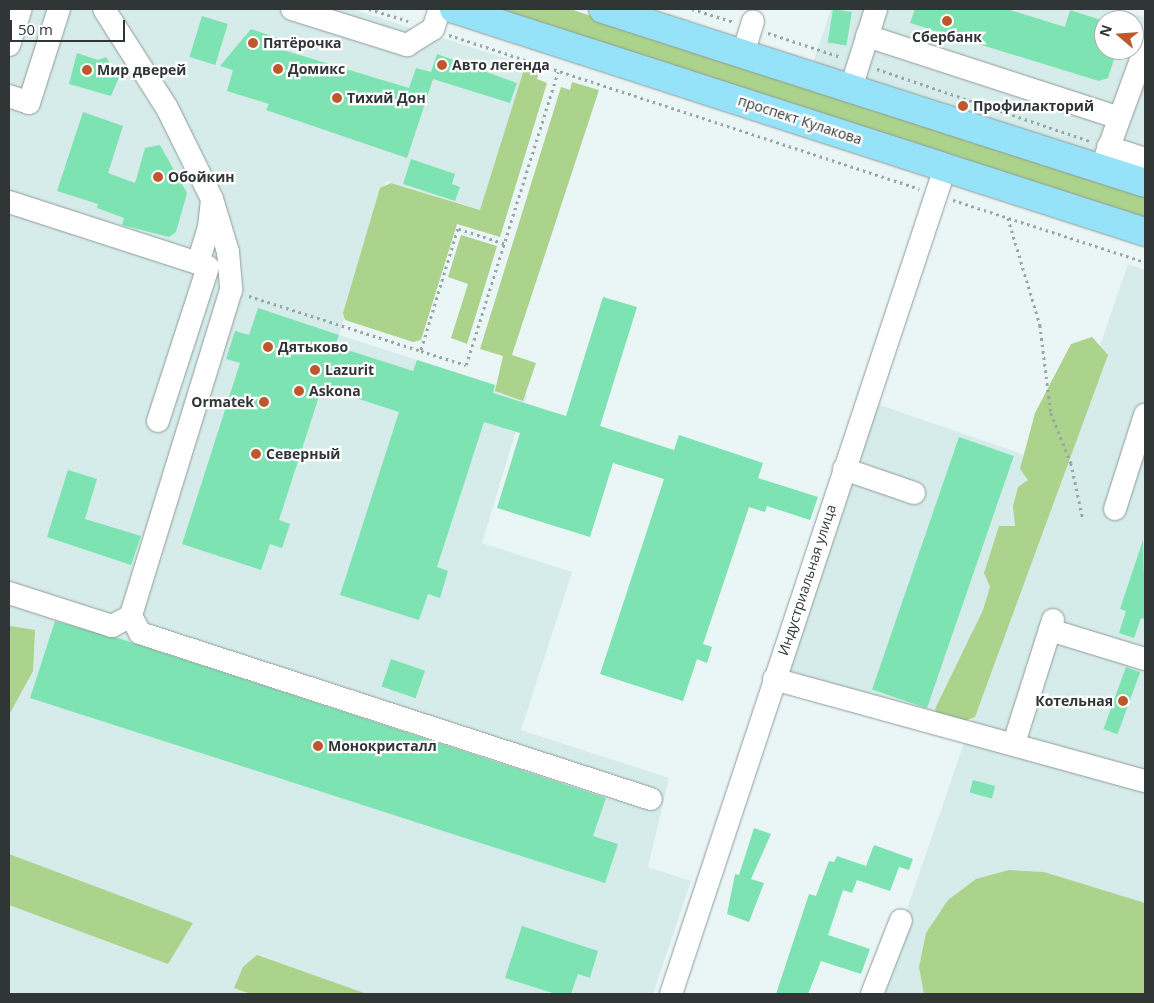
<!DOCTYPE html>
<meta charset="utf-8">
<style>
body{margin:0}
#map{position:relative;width:1154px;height:1003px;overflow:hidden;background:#eaf6f5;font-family:"Open Sans",sans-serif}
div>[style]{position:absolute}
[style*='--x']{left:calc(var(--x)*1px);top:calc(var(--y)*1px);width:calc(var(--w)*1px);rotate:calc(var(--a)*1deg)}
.built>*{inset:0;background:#d6ecea;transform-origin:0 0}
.green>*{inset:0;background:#acd38b}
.building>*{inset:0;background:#7de3b2;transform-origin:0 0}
.path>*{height:2.5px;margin-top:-1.25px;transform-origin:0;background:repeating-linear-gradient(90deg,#9ca5a5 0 2.5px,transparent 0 6.5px)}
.roads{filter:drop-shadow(0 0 1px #8f9a99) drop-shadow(0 0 1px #8f9a99)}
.minor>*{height:22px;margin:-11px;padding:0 11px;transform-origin:11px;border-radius:11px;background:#fff}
.major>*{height:28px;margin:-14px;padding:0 14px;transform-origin:14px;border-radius:14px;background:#95e2f9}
.dots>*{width:14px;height:14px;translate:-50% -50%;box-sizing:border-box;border:2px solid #fff;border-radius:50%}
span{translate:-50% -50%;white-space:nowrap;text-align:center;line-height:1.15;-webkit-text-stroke:4.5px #fff;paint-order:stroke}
.poi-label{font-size:14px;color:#303535;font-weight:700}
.left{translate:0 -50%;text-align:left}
.right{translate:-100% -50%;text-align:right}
.street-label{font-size:14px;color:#303535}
.frame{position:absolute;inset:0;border:10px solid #303535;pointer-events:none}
.north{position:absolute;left:1094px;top:10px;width:50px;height:50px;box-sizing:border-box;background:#fff;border:1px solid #acaeae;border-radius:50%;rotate:288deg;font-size:14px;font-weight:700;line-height:20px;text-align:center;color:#303535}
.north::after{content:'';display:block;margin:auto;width:18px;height:22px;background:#be572c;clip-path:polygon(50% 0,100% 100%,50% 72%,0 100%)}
.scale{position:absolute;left:10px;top:20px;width:115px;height:22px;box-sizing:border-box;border:2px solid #303535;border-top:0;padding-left:6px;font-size:15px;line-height:18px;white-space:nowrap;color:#303535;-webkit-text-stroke:4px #fff;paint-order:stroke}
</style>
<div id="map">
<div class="built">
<i style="clip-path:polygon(9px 9px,352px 9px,526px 65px,481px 210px,386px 181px,339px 335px,527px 395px,482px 543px,572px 572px,521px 730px,669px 778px,648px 867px,691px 881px,653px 994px,9px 994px)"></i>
<i style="clip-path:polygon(evenodd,831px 9px,1123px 9px,1145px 18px,1145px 30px,1096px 149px,1090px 153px,811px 69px,831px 9px,1104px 20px,1134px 20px,1134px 50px,1104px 50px,1104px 20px)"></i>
<i style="clip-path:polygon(1145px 76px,1145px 172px,1114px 162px)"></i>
<i style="clip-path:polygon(1128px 264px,1145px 270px,1145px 994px,878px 994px)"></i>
<i style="left:874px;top:403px;width:175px;height:288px;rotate:19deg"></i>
</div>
<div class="green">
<i style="clip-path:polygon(499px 9px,570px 9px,1145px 196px,1145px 218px)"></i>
<i style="clip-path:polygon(525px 66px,539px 71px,537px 79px,547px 83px,500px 237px,457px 224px,421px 340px,413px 342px,345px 320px,343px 313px,380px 188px,391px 183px,480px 210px)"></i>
<i style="clip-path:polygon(572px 82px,599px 90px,512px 355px,536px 363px,523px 401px,495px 391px,503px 356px,480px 349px,561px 87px,570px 90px)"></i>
<i style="clip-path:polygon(461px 235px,497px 246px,467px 344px,451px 338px,468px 284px,448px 277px)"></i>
<i style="clip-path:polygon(1092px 337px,1108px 355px,975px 717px,955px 725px,939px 720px,935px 709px,983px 610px,990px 587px,984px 573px,999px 526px,1015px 526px,1013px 506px,1018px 487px,1028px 480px,1020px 469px,1035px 413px,1071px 344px)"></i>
<i style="clip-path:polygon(10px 626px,35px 630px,33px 671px,9px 715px)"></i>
<i style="clip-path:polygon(9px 854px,193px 923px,168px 964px,9px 905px)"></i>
<i style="clip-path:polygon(1009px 870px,1044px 872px,1145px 903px,1145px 994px,924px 994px,919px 967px,926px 933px,948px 900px,976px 879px)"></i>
<i style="clip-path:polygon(257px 955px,367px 994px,251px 994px,234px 988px,243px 967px)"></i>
</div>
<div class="building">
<i style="left:833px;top:9px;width:19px;height:34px;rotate:9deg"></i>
<i style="clip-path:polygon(915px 9px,1007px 9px,1065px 27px,1070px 10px,1104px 21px,1104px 50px,1117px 50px,1108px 78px,1099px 81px,910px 23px)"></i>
<i style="left:202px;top:16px;width:27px;height:43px;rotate:17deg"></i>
<i style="clip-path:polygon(251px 29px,281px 39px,283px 50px,409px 88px,416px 68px,431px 72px,437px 54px,517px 83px,510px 103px,433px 79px,407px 158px,266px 110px,269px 104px,227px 91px,233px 70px,220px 66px)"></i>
<i style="clip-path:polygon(77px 53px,98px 60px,106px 57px,119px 77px,111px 96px,69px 84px)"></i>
<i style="clip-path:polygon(83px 112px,123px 126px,108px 173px,135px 183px,145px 148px,160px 145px,187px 193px,176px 232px,169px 237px,122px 225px,124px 218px,97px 208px,98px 204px,57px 191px)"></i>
<i style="clip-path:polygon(411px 159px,455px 174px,452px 184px,460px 187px,455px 201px,403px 184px)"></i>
<i style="clip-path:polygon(603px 297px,637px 307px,600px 426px,674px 450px,679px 435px,763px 463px,758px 478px,818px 497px,810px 520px,767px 506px,765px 512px,749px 507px,703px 644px,712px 647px,707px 663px,697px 659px,683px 701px,600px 674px,664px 479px,613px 463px,590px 537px,497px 508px,520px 433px,484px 422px,437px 567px,448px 571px,440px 598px,428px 594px,419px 620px,340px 595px,399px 412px,322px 387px,279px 520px,290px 524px,282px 548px,270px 544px,261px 570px,182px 544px,240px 363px,226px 359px,235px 331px,249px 335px,258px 308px,339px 335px,335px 346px,413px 371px,417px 360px,495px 385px,493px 393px,566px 416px)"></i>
<i style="left:959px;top:437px;width:58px;height:267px;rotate:19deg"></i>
<i style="clip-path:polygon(68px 470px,97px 479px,85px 519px,141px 536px,131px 565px,47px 537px)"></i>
<i style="clip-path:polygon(1143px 540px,1145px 619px,1141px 618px,1134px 638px,1119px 633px,1126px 611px,1120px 609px)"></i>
<i style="clip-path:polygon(55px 621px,118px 638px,606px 798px,593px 836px,618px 844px,605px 883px,30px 698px)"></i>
<i style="left:391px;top:659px;width:36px;height:29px;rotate:19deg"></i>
<i style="left:1126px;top:667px;width:15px;height:66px;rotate:20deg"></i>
<i style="left:973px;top:780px;width:23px;height:13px;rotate:15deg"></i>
<i style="clip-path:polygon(754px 828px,771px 834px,751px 879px,764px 883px,749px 922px,727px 914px,735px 874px,739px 875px)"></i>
<i style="clip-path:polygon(874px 845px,913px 859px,909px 870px,899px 867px,890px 891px,857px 880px,852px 893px,843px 890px,828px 935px,870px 949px,861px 974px,821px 961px,808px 994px,776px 994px,809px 894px,816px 896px,829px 861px,834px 862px,837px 856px,866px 866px)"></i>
<i style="clip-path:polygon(522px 926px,598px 951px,590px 978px,578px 974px,571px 994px,556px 994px,505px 978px)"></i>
</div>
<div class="path">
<i style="--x:369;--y:9;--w:41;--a:17.1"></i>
<i style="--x:692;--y:9;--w:44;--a:17.2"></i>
<i style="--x:768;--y:33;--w:77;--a:18.2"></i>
<i style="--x:449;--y:35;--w:495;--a:18.1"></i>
<i style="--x:877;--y:69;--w:225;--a:18.7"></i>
<i style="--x:953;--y:200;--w:202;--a:17.9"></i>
<i style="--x:1008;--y:218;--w:112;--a:73.3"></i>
<i style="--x:1040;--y:325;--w:89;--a:82.9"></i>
<i style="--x:1051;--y:413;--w:54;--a:68.2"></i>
<i style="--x:1071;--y:463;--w:57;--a:77.9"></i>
<i style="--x:504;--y:244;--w:48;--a:-161.9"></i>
<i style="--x:458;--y:229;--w:127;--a:106.9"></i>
<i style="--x:421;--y:351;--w:47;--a:17.3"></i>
<i style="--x:466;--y:365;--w:307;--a:-72.6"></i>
<i style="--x:249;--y:296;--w:181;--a:17.7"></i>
</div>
<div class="roads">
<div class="minor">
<i style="--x:292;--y:9;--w:121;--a:17.4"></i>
<i style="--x:407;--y:45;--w:31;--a:-32"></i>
<i style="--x:433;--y:29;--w:21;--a:-71"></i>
<i style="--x:867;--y:36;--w:265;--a:18"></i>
<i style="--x:9;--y:45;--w:38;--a:-72"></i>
<i style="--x:743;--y:54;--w:34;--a:-73"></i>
<i style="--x:851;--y:88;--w:83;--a:-72.4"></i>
<i style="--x:9;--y:96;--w:21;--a:19"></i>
<i style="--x:29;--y:103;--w:99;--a:-72.3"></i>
<i style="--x:1108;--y:147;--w:39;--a:18"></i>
<i style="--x:1101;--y:169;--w:128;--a:-69.9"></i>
<i style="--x:212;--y:199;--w:55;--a:73.2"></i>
<i style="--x:228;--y:252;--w:38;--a:85"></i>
<i style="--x:231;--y:290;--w:341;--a:107.1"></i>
<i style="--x:131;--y:616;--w:19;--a:62"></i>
<i style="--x:140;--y:633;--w:537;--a:18"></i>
<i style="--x:9;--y:202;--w:199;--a:17.9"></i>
<i style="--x:198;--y:263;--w:37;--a:-73"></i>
<i style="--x:209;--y:228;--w:29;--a:-84"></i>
<i style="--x:212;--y:199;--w:102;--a:-116.3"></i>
<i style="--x:167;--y:108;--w:117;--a:-122.5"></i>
<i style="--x:158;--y:421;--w:162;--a:-72"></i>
<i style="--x:844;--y:469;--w:74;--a:18.9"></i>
<i style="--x:1115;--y:509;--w:99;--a:-72.3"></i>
<i style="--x:9;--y:593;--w:108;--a:17.8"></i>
<i style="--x:112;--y:626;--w:21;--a:-28"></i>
<i style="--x:1050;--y:630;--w:99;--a:17"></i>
<i style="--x:774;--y:679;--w:385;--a:15.4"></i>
<i style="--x:1014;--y:743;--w:129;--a:-72.4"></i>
<i style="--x:671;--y:994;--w:870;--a:-71.65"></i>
<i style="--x:872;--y:994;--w:79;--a:-68.6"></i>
</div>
<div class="major">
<i style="--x:454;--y:9;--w:726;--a:17.89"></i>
<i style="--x:603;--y:9;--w:569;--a:17.8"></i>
</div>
</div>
<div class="dots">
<i style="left:947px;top:21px;background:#be572c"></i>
<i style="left:253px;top:43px;background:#be572c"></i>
<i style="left:442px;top:65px;background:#be572c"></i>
<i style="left:278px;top:69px;background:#be572c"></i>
<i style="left:87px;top:70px;background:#be572c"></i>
<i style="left:337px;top:98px;background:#be572c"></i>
<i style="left:963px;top:106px;background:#be572c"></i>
<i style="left:158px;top:177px;background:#be572c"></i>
<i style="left:268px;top:347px;background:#be572c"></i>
<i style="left:315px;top:370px;background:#be572c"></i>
<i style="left:299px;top:391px;background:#be572c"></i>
<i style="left:264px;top:402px;background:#be572c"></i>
<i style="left:256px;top:454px;background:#be572c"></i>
<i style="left:1123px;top:701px;background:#be572c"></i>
<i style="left:318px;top:746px;background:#be572c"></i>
</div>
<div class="poi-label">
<span style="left:947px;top:37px">Сбербанк</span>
<span class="left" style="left:263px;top:43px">Пятёрочка</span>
<span class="left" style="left:452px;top:65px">Авто легенда</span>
<span class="left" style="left:288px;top:69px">Домикс</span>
<span class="left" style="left:97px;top:70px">Мир дверей</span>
<span class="left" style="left:347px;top:98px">Тихий Дон</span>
<span class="left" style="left:973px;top:106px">Профилакторий</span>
<span class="left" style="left:168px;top:177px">Обойкин</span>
<span class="left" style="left:278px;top:347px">Дятьково</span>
<span class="left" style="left:325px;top:370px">Lazurit</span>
<span class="left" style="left:309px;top:391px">Askona</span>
<span class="right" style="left:254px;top:402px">Ormatek</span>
<span class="left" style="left:266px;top:454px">Северный</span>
<span class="right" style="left:1113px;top:701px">Котельная</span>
<span class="left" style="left:328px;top:746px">Монокристалл</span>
</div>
<div class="street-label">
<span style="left:800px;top:120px;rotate:18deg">проспект Кулакова</span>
<span style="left:807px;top:580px;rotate:-72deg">Индустриальная улица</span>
</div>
<div class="frame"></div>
<div class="north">N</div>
<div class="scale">50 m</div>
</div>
